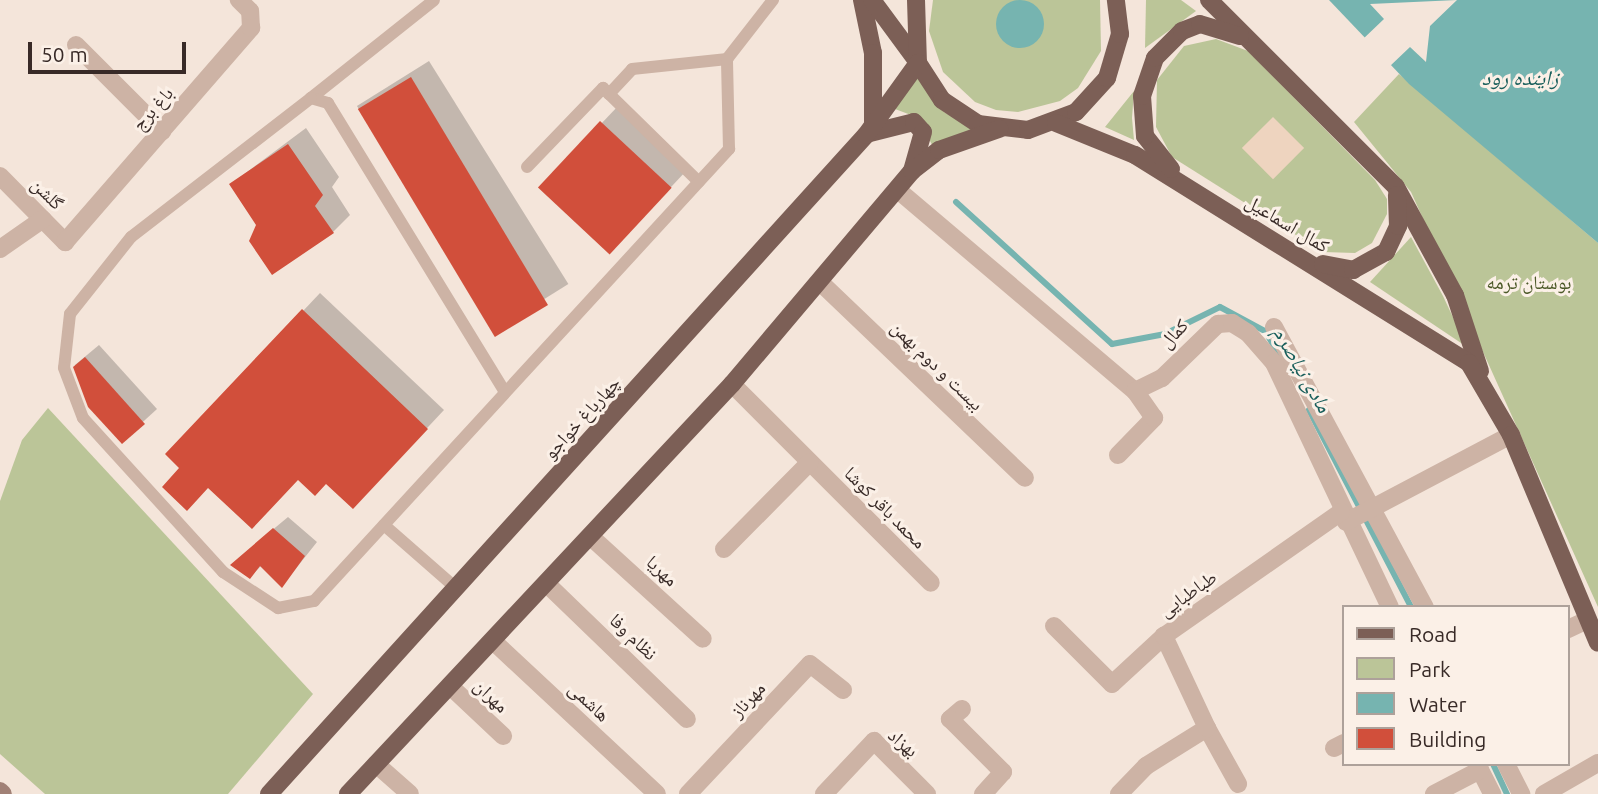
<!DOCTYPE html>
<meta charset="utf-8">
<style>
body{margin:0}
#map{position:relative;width:1598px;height:794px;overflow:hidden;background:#f4e5da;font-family:Ubuntu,"Noto Naskh Arabic",sans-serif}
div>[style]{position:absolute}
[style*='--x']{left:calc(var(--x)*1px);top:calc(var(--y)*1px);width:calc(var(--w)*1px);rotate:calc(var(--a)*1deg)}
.green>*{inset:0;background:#bbc598}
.plaza>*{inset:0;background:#eed4bf;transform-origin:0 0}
.water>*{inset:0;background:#76b4b0}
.round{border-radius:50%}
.pier>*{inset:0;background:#f4e5da}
.shadow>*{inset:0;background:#0003;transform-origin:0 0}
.stream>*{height:6px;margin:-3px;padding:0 3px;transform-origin:3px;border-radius:3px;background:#76b4b0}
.building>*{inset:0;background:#d14f3b;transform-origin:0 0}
.lane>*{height:12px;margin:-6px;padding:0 6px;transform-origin:6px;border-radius:6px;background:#cdb3a5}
.street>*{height:18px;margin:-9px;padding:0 9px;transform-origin:9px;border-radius:9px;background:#cdb3a5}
.secondary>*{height:18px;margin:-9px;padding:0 9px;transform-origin:9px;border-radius:9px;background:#a18176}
.primary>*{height:18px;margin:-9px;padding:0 9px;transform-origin:9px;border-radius:9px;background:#7c5f56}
span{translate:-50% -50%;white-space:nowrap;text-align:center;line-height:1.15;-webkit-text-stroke:6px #fbf0e7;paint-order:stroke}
.street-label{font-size:19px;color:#382a27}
.park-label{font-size:19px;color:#4c5928}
.water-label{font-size:21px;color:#185e5b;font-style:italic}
.legend{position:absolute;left:1342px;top:605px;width:228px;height:161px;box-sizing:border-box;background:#fbf0e7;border:2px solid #ada19a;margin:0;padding:9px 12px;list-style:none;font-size:21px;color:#382a27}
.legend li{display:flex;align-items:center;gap:14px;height:35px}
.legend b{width:35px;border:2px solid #ada19a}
.scale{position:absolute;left:28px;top:42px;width:158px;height:32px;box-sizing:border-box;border:4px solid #382a27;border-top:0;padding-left:9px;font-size:21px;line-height:24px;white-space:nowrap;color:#382a27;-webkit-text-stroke:5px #fbf0e7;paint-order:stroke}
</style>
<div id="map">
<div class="green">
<i style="clip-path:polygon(933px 0,1100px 0,1101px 51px,1078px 88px,1060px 101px,1018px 112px,996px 110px,975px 102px,943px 72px,929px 31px)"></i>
<i style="clip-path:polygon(1146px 0,1181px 0,1196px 11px,1145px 48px)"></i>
<i style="clip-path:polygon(1216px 39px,1248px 51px,1375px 180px,1387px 199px,1387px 214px,1372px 243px,1355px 253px,1323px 252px,1172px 157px,1156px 127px,1157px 80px,1184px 46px)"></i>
<i style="clip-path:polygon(1399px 74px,1598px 243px,1598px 607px,1411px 192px,1354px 122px)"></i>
<i style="clip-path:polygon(917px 76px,944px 112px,974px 129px,932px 145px,919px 118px,895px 109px)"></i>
<i style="clip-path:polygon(1134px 91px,1132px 118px,1134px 140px,1105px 127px)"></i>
<i style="clip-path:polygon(1411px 237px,1443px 296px,1467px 347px,1370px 282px)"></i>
<i style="clip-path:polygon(48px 408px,313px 694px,228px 794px,45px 794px,0 754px,0 501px,22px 440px)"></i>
</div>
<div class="plaza">
<i style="left:1273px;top:117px;width:44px;height:44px;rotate:45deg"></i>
</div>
<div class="water">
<i class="round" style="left:996px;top:0;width:48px;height:48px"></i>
<i style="clip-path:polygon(1329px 0,1598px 0,1598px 243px,1409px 84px)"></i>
</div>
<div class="pier">
<i style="clip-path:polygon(1457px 0,1430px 26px,1426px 62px,1410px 47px,1389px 67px,1362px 40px,1384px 19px,1370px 4px)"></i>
</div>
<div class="shadow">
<i style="left:429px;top:61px;width:263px;height:85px;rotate:58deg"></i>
<i style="clip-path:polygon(619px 105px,687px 170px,626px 235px,540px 188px)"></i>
<i style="clip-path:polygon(306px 128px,339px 177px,332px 187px,350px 215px,333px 232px,258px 225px,231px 184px)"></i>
<i style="clip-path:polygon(320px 293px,444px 410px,370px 489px,298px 478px,303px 311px)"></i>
<i style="clip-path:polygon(99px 345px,157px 409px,122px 441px,75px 365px)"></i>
<i style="clip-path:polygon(288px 517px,317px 542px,282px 586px,262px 565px,250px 577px,246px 552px)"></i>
</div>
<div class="stream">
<i style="--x:956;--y:202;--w:211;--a:42.3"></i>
<i style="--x:1112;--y:344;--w:54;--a:-10.7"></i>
<i style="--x:1165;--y:334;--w:61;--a:-26.1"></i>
<i style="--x:1220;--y:307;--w:51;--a:28.1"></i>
<i style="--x:1265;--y:331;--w:37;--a:59"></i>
<i style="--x:1309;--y:410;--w:222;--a:62.6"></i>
<i style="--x:1493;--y:764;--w:33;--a:65"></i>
</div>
<div class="building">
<i style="left:411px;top:77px;width:266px;height:62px;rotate:59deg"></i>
<i style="left:600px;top:121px;width:98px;height:91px;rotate:43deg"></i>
<i style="clip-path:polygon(288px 144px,323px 195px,315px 206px,334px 233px,272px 275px,249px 241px,256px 225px,229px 184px)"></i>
<i style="clip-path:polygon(302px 309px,428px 429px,353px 509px,326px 484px,315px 496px,298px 480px,252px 529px,208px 488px,187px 511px,162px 487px,179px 468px,165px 454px)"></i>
<i style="clip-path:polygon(85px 357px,145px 424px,122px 444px,88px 407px,73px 367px)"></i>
<i style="clip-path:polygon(273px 528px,305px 556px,282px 588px,260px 566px,250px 579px,230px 565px)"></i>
</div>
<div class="lane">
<i style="--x:609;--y:94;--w:34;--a:-47"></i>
<i style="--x:632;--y:69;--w:96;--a:-6"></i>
<i style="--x:311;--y:98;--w:157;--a:-38.5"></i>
<i style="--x:527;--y:167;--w:110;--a:-46.1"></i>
<i style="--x:603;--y:88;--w:134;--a:44.4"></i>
<i style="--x:505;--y:392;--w:339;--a:-121.5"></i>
<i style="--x:328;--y:103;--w:18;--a:-164"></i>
<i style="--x:311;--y:98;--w:227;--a:142.3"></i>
<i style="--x:131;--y:237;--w:98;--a:128.4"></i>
<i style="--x:70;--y:314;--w:54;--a:96.3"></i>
<i style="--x:64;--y:368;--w:53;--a:69.2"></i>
<i style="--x:83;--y:418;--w:208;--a:47.7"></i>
<i style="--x:223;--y:572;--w:66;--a:33.2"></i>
<i style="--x:278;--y:608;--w:37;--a:-11"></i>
<i style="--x:314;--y:601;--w:614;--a:-47.44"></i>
<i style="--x:729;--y:149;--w:90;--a:-91.3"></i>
<i style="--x:727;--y:59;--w:75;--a:-52.1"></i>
<i style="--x:384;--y:525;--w:96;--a:41.2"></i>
</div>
<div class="street">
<i style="--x:76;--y:45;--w:122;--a:45"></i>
<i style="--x:0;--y:176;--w:93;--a:45.4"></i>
<i style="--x:65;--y:242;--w:284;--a:-49"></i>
<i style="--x:251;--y:28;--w:17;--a:-93"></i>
<i style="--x:250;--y:11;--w:16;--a:-135"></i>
<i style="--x:899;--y:191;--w:309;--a:40.3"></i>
<i style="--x:1135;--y:391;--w:30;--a:-26"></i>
<i style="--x:1162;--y:378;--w:78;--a:-44"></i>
<i style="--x:1218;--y:324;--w:14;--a:-4"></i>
<i style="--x:1232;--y:323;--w:19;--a:32"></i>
<i style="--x:1248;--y:333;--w:40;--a:49"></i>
<i style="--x:1274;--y:363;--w:270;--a:64.6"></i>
<i style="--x:0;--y:249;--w:52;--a:-34.9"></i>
<i style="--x:821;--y:283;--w:282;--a:43.7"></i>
<i style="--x:1274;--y:327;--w:318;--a:61.7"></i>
<i style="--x:732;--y:384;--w:281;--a:45"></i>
<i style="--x:1118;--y:455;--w:52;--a:-45.8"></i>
<i style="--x:1154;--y:418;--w:33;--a:-125"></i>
<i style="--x:1346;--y:522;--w:187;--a:-27.8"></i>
<i style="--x:591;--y:537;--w:151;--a:42.3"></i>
<i style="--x:724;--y:549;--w:122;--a:-45.3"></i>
<i style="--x:548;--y:585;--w:193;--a:44"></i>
<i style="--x:1054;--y:626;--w:82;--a:45"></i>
<i style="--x:1112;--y:684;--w:71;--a:-42.7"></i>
<i style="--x:1568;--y:629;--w:21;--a:-25"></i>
<i style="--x:493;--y:641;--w:224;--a:43"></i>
<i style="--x:450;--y:686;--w:73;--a:43.3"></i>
<i style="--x:962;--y:709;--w:16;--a:140"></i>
<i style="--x:950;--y:719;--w:75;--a:45"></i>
<i style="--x:1003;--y:772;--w:30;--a:132"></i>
<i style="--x:1207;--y:728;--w:64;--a:61"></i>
<i style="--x:1334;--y:748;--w:11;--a:-27"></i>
<i style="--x:376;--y:764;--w:45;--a:41.4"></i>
<i style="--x:1477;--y:764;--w:34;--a:63"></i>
<i style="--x:1506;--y:764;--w:34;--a:63"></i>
<i style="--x:688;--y:794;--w:178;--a:-46.8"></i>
<i style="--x:810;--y:664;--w:42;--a:38.2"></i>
<i style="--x:824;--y:794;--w:73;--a:-46.7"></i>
<i style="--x:874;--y:741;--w:75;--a:45"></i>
<i style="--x:1119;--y:794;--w:39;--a:-46"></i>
<i style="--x:1146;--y:766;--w:72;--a:-31.9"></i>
<i style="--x:1207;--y:728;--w:102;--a:-115.1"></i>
<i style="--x:1164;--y:636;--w:216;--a:-35"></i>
<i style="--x:1434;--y:794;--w:52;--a:-27.6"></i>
<i style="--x:1544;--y:794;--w:62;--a:-29.9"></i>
</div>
<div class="secondary">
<i style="--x:0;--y:791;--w:4;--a:45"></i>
</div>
<div class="primary">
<i style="--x:862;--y:0;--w:54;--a:78.3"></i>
<i style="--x:873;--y:53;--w:72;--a:90"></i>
<i style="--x:872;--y:0;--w:71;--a:53.6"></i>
<i style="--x:916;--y:0;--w:63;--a:88.2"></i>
<i style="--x:918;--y:63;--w:44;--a:57"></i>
<i style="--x:942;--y:100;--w:43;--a:33.7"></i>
<i style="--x:978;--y:124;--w:50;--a:6.8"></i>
<i style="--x:1028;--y:130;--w:51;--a:-20.6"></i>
<i style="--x:1076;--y:112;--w:46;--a:-47.6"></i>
<i style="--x:1107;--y:78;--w:46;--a:-73.5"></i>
<i style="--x:1120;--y:34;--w:34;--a:-97"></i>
<i style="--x:1209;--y:0;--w:264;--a:45"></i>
<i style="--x:1396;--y:187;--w:123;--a:61.4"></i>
<i style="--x:1455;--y:295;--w:80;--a:71.8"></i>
<i style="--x:1056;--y:123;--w:85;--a:22.1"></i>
<i style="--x:1135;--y:155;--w:393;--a:31.9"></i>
<i style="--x:1469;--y:363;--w:83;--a:59.7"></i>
<i style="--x:1511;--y:435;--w:225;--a:67.3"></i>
<i style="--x:870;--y:133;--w:45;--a:-14"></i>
<i style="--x:914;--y:122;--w:13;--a:48"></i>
<i style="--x:923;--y:132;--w:41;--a:105.8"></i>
<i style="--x:1171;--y:169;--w:42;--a:-128.2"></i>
<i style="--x:1145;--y:136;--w:40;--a:-94.3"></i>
<i style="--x:1142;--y:96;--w:40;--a:-71.1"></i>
<i style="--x:1155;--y:58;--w:38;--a:-45"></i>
<i style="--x:1182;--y:31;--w:19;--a:-21"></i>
<i style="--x:1200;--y:24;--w:42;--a:16.7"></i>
<i style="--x:1323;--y:264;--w:31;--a:11"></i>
<i style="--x:1353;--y:270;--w:38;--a:-29"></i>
<i style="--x:1386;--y:252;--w:29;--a:-65"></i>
<i style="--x:1398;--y:226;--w:31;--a:-92"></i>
<i style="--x:269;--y:794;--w:889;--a:-47.83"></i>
<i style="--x:866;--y:135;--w:89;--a:-54.2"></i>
<i style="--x:348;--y:794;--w:562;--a:-46.88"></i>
<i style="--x:732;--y:384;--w:279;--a:-49.8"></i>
<i style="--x:912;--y:171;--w:34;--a:-38"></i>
<i style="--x:939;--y:150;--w:64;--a:-19.3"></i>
</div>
<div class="street-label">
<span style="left:153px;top:109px;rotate:-49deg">باغ برج</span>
<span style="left:47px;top:194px;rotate:45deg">گلشن</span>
<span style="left:1287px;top:224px;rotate:31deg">کمال اسماعیل</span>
<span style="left:1174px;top:334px;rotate:-47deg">کمال</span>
<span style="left:937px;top:366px;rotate:44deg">بیست و دوم بهمن</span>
<span style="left:582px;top:418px;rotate:-48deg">چهارباغ خواجو</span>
<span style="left:885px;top:508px;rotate:45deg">محمد باقر کوشا</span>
<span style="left:662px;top:571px;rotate:43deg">مهریا</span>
<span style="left:1188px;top:594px;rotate:-35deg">طباطبایی</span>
<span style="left:633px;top:637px;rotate:44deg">نظام وفا</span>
<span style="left:491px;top:696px;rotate:43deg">مهران</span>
<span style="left:748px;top:700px;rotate:-47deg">مهرناز</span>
<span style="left:589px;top:702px;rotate:43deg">هاشمی</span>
<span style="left:903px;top:743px;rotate:40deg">بهزاد</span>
</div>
<div class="park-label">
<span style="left:1529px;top:283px">بوستان ترمه</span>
</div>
<div class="water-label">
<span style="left:1520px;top:77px">زاینده رود</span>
<span style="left:1303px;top:369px;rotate:60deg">مادی نیاصرم</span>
</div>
<ul class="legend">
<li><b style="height:9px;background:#7c5f56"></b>Road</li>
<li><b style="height:19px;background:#bbc598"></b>Park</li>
<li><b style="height:19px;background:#76b4b0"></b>Water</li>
<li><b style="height:19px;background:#d14f3b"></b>Building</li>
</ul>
<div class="scale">50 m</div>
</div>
